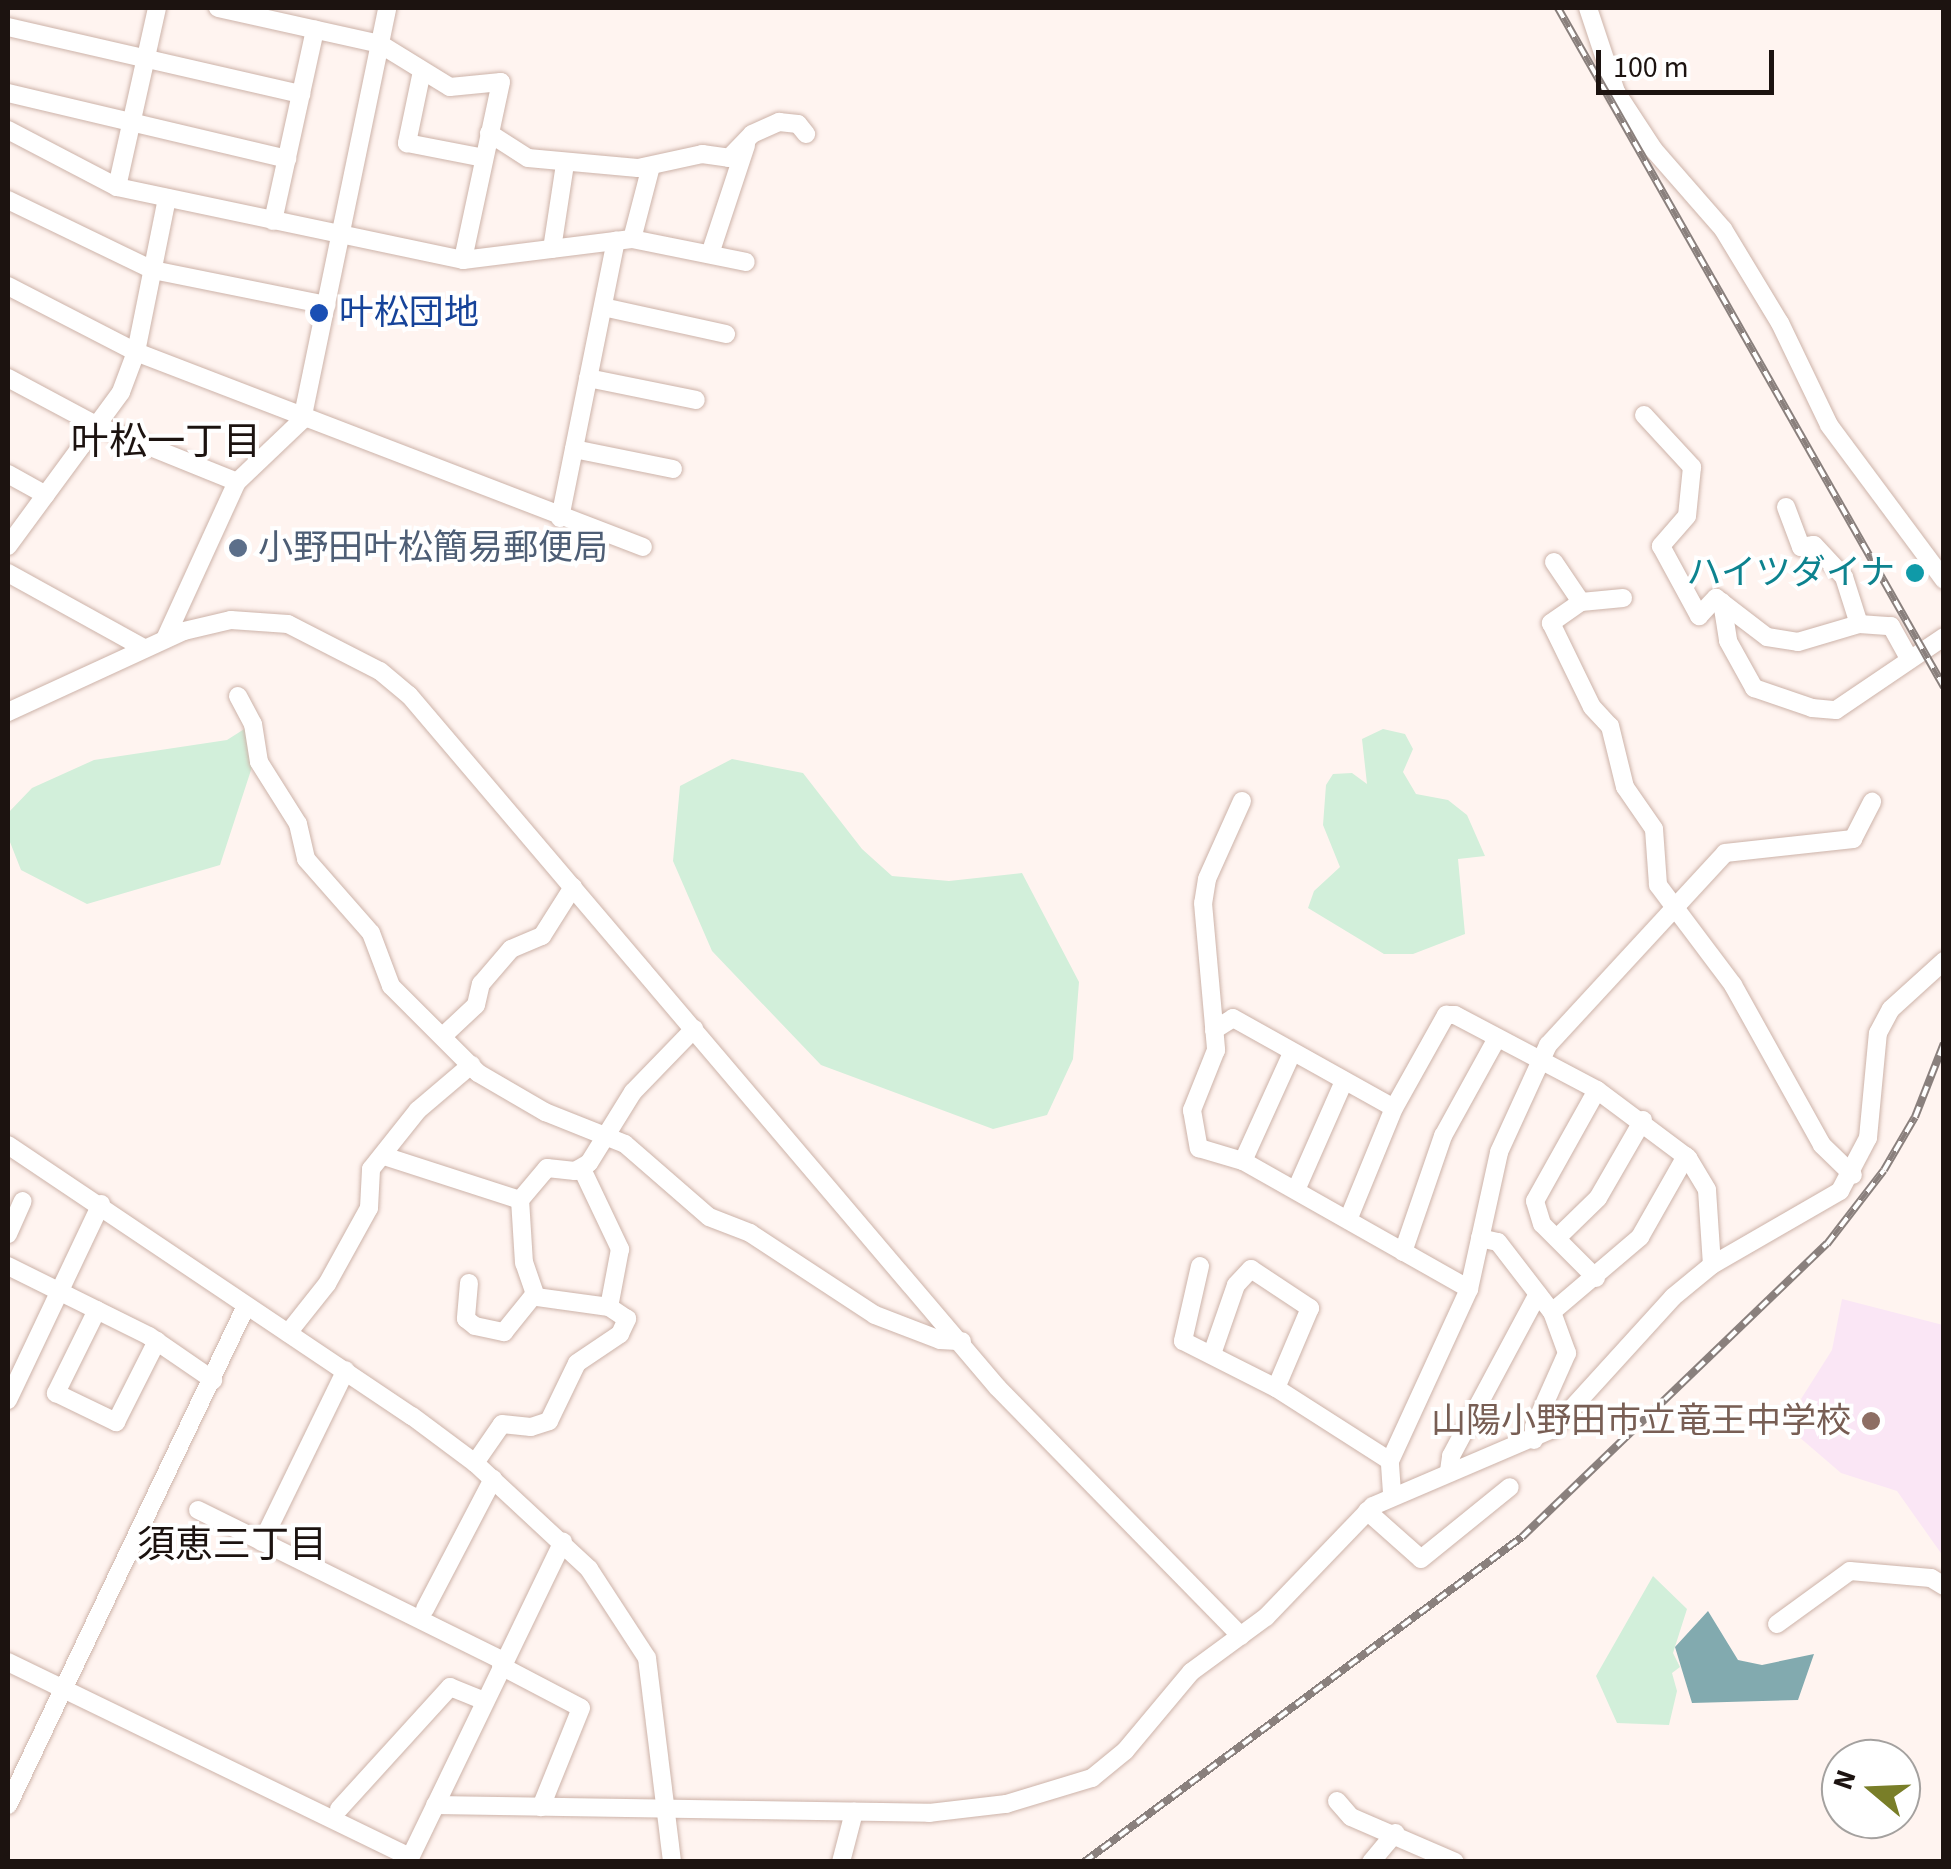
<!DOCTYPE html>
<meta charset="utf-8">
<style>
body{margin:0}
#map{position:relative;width:1951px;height:1869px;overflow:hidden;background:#fff4f0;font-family:"Source Sans 3","Noto Sans JP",sans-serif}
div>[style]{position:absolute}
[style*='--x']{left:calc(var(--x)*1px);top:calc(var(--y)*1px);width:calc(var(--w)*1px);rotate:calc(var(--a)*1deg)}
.education>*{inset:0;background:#fae6f5}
.green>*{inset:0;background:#d2efda}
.water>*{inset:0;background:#82aaaf}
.roads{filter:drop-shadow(0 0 2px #cdb3a9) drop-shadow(0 0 2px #cdb3a9)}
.minor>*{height:18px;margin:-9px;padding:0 9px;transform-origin:9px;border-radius:9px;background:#fff}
.rail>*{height:8px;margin-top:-4px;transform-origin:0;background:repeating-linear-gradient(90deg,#fff 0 11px,#8a807d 0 22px);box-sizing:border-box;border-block:2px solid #8a807d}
.dots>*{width:28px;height:28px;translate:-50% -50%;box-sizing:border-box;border:5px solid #fff;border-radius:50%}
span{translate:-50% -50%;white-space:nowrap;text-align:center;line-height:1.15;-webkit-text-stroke:8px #fff;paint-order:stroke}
.transit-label{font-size:35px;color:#164399}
.left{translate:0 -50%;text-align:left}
.service-label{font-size:35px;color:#4e5e75}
.culture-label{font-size:35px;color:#0d838f}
.right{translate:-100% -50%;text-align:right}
.education-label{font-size:35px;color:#785e54}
.neighbourhood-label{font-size:38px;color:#1c1310}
.frame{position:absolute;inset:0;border:10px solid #1c1310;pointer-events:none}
.north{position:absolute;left:1821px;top:1739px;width:100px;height:100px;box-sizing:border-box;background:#fff;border:2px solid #a4a19f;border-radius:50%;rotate:289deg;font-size:28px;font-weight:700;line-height:40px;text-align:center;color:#1c1310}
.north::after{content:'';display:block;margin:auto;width:35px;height:45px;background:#797e28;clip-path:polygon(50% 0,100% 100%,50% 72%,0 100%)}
.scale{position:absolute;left:1596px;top:50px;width:178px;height:45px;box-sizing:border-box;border:5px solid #1c1310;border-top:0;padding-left:12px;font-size:30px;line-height:35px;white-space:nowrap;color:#1c1310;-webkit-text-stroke:8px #fff;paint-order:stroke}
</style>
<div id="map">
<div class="education">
<i style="clip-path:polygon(1842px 1299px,1943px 1325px,1943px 1556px,1897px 1491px,1841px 1473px,1791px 1430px,1807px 1412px,1801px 1399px,1832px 1350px)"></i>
</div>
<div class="green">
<i style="clip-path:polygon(249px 726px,253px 764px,220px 865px,87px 904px,21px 870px,8px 837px,8px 813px,32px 788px,94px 760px,227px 740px)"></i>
<i style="clip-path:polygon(1383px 729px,1405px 734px,1413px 749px,1403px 772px,1416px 794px,1448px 800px,1467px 815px,1485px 856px,1458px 859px,1465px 934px,1413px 954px,1384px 954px,1308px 908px,1314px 891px,1340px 867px,1323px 825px,1326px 785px,1333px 774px,1352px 773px,1367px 784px,1362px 739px)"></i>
<i style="clip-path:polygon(732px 759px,803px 773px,862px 849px,892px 876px,949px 881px,1022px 873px,1079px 982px,1073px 1059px,1047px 1115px,993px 1129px,821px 1065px,712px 951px,673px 861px,680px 786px)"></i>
<i style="clip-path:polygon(1653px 1576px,1687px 1609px,1673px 1653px,1680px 1667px,1672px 1673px,1677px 1691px,1669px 1725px,1617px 1723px,1596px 1676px)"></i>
</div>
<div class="water">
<i style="clip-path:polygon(1708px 1611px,1738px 1660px,1762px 1665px,1814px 1654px,1798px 1700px,1692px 1703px,1675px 1647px)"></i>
</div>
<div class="roads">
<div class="minor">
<i style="--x:218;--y:8;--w:166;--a:12.5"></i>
<i style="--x:380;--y:44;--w:82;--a:31.6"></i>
<i style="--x:450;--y:87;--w:51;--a:-5.6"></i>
<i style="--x:501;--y:82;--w:182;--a:102.1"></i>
<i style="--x:1588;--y:8;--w:89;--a:71.6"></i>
<i style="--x:1616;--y:92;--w:69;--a:56.8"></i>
<i style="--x:1654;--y:150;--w:105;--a:48.9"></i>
<i style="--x:1723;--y:229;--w:110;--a:58.8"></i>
<i style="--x:1780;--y:323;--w:113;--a:64.3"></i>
<i style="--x:1829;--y:425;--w:193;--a:53.4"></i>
<i style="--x:8;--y:27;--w:301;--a:12.9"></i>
<i style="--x:422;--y:71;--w:74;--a:101.8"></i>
<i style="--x:407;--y:143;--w:78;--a:11"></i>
<i style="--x:8;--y:93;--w:287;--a:13.3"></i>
<i style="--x:8;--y:130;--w:123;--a:27.6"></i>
<i style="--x:117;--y:187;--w:354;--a:11.9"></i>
<i style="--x:463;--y:260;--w:170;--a:-7.1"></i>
<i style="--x:632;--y:239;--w:116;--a:11.4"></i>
<i style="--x:489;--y:133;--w:46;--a:32.7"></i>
<i style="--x:528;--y:158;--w:110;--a:5.2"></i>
<i style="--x:638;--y:168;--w:66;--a:-12.3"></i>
<i style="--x:702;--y:154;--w:27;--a:8"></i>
<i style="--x:729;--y:158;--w:33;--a:-46"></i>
<i style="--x:752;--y:134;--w:30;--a:-24"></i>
<i style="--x:779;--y:122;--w:19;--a:6"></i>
<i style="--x:798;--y:124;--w:13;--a:51"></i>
<i style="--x:117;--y:187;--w:183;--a:-77.4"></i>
<i style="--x:8;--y:200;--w:161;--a:25.8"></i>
<i style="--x:153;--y:270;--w:177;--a:11.4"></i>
<i style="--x:273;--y:221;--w:196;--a:-77.6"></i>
<i style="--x:632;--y:239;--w:75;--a:-75.4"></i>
<i style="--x:552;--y:249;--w:86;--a:-81.3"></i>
<i style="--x:710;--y:254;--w:115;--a:-71.7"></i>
<i style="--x:8;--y:286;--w:144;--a:27.3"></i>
<i style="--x:136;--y:352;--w:543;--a:21.04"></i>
<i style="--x:603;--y:307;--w:126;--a:12.4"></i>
<i style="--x:8;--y:378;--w:100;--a:28.1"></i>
<i style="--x:96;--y:425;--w:152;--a:22"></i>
<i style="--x:588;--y:378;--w:110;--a:11.5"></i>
<i style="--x:1644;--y:415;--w:71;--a:47.3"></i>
<i style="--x:1692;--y:467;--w:49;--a:95.8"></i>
<i style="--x:1687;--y:516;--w:40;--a:131"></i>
<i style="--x:1661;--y:546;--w:80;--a:61.5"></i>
<i style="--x:1699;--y:616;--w:25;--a:-47"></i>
<i style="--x:1716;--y:598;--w:64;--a:37.4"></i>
<i style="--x:1767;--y:637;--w:31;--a:9"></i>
<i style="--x:1798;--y:642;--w:64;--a:-16.4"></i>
<i style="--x:574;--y:449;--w:101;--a:11.4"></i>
<i style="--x:8;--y:474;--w:43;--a:28.9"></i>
<i style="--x:1786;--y:507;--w:43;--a:69.4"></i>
<i style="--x:1801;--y:547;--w:13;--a:-9"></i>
<i style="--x:1814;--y:545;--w:44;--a:46.8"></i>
<i style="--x:1844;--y:577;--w:49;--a:72.3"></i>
<i style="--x:1859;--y:624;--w:32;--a:4"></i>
<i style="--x:1891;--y:626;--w:38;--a:61"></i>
<i style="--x:560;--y:518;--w:283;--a:-78.6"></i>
<i style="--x:8;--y:546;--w:191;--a:-53.7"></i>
<i style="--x:121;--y:392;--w:43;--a:-69.4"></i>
<i style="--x:136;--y:352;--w:157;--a:-78.6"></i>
<i style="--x:1554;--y:562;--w:48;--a:56"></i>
<i style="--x:8;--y:573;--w:155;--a:28.9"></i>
<i style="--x:1623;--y:598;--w:42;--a:174.6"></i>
<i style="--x:1581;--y:602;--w:37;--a:145"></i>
<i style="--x:1551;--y:623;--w:93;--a:64"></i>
<i style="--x:1592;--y:707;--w:26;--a:47"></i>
<i style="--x:1610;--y:726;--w:63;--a:76.2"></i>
<i style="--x:1625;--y:787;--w:51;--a:55.4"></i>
<i style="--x:1654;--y:829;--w:56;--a:85.9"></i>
<i style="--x:1658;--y:885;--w:125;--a:53.1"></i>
<i style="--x:1733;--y:985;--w:183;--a:60.9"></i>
<i style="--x:1822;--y:1145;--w:43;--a:44.1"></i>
<i style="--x:1722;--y:602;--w:39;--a:81"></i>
<i style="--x:1728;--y:641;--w:54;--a:61"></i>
<i style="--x:1754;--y:688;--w:61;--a:19"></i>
<i style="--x:1812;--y:708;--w:24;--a:5"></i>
<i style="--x:1836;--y:710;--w:130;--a:-34.1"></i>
<i style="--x:165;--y:639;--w:173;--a:-65.4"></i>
<i style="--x:237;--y:482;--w:90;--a:-43.6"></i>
<i style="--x:302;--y:420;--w:421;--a:-78.3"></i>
<i style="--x:238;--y:696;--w:32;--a:62"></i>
<i style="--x:253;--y:724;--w:38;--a:81"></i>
<i style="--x:259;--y:762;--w:73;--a:57.8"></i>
<i style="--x:298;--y:824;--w:36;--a:77"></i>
<i style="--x:306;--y:859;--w:98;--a:48.7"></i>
<i style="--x:371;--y:933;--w:57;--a:69.3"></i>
<i style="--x:391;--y:986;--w:123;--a:45"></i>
<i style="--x:478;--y:1073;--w:78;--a:30.2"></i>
<i style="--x:545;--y:1112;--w:86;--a:21.8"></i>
<i style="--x:625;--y:1144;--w:111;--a:41"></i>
<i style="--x:709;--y:1217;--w:44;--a:21.3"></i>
<i style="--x:750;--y:1233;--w:149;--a:33.3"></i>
<i style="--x:875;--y:1315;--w:70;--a:21"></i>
<i style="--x:940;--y:1340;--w:22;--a:3"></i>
<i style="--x:8;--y:712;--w:194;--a:-24.7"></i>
<i style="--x:184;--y:631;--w:48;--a:-13.2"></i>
<i style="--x:231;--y:620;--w:57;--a:4"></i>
<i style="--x:288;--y:624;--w:103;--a:27.1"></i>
<i style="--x:380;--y:671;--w:38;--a:40"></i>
<i style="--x:409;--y:695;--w:909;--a:49.64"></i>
<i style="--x:998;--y:1388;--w:347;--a:45.6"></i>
<i style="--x:1242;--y:801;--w:85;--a:114.2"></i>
<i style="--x:1207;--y:879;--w:24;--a:99"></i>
<i style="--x:1203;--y:903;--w:148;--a:84.9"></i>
<i style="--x:1216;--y:1050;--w:65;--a:111.8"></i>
<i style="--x:1192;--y:1110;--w:39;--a:80"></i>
<i style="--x:1199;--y:1148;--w:46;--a:16.5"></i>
<i style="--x:1243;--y:1161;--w:260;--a:29.5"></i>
<i style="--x:1214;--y:1030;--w:22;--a:-32"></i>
<i style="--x:1233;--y:1018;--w:184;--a:29.2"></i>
<i style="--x:443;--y:1036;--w:45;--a:-43.2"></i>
<i style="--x:476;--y:1005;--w:22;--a:-77"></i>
<i style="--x:481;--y:984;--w:46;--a:-49.4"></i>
<i style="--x:511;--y:949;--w:34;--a:-23"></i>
<i style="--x:542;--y:936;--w:58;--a:-57.7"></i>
<i style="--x:8;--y:1145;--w:486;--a:33.9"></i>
<i style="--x:412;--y:1416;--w:79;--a:36.7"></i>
<i style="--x:475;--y:1463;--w:156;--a:42.9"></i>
<i style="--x:589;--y:1569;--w:106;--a:56.9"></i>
<i style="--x:647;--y:1658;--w:206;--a:83"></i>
<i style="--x:384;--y:1156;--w:143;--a:17.9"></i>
<i style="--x:1243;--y:1161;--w:119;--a:-65.6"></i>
<i style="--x:582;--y:1169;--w:89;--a:64.6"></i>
<i style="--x:620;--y:1249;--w:59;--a:100.7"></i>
<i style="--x:1296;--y:1190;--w:119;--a:-66.2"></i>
<i style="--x:1348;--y:1220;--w:121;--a:-67.7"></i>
<i style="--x:1394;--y:1108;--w:107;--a:-60.8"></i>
<i style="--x:1446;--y:1015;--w:9;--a:0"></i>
<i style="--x:1455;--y:1015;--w:161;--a:27.8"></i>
<i style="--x:1597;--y:1090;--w:114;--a:36.8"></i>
<i style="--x:1688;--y:1158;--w:37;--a:59"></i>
<i style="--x:1707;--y:1190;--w:75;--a:86.2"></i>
<i style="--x:8;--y:1234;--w:36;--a:-66"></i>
<i style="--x:1480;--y:1238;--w:18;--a:13"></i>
<i style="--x:1498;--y:1242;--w:88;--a:52.4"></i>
<i style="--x:1552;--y:1312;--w:44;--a:69.9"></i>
<i style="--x:1567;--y:1353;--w:81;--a:114"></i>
<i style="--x:1534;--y:1427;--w:13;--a:90"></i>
<i style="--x:1557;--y:1238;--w:57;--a:-44.3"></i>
<i style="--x:1598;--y:1198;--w:90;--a:-60"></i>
<i style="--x:1403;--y:1252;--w:123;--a:-71"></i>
<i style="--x:1443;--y:1136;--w:112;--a:-61.1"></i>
<i style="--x:8;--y:1266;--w:157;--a:26.4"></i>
<i style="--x:149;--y:1336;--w:78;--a:34.5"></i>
<i style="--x:1200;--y:1266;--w:77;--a:102.8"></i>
<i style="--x:1183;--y:1341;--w:104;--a:26.8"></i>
<i style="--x:1276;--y:1388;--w:135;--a:32.6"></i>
<i style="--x:1596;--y:1278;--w:76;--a:-135"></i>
<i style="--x:1542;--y:1224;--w:24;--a:-107"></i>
<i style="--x:1535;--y:1201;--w:127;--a:-60.8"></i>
<i style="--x:469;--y:1283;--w:36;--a:95"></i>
<i style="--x:466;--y:1319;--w:11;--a:38"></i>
<i style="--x:475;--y:1326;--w:30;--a:12"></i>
<i style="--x:504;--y:1332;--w:48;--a:-51"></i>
<i style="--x:97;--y:1310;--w:93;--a:116.3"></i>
<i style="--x:56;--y:1393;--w:67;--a:25.8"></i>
<i style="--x:116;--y:1422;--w:91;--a:-63.2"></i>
<i style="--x:1552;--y:1312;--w:116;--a:-40.4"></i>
<i style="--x:1640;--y:1237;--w:93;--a:-60.4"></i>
<i style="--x:288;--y:1333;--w:63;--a:-51.5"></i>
<i style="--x:327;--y:1284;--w:87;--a:-61.1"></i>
<i style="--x:369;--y:1208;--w:39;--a:-87"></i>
<i style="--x:371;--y:1169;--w:75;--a:-51.5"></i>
<i style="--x:418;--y:1110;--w:70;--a:-40.3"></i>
<i style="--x:1212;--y:1354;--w:73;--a:-70.8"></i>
<i style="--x:1236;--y:1285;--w:22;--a:-47"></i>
<i style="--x:1251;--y:1269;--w:71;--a:33.5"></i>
<i style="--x:1310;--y:1308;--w:87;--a:113"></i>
<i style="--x:8;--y:1400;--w:217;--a:-64.6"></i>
<i style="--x:475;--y:1463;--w:47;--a:-55.3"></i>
<i style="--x:502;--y:1424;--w:29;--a:6"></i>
<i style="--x:531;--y:1427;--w:19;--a:-18"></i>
<i style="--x:549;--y:1421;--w:64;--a:-64.2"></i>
<i style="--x:577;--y:1363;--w:52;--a:-34"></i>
<i style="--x:620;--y:1334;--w:17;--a:-65"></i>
<i style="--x:627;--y:1319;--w:22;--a:-146"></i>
<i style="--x:609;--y:1307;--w:74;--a:-172.2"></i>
<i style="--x:536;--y:1297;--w:36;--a:-109"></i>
<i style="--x:524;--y:1263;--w:63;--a:-93.6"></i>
<i style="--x:520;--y:1200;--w:42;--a:-49.8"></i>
<i style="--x:547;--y:1168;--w:28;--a:6"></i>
<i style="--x:575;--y:1171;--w:16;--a:-30"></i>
<i style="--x:589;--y:1163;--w:84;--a:-58.2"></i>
<i style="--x:633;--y:1092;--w:88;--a:-45.9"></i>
<i style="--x:1449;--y:1471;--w:15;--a:-82"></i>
<i style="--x:1451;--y:1456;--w:184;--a:-61.8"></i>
<i style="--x:1392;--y:1493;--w:32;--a:-94"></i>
<i style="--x:1390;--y:1461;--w:189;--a:-65.3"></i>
<i style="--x:1469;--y:1289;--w:140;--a:-77.6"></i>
<i style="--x:1499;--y:1152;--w:118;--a:-65.4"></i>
<i style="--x:1548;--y:1045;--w:261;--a:-47.3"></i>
<i style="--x:1725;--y:853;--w:129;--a:-6.2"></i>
<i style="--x:1853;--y:839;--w:42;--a:-62.8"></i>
<i style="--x:198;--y:1510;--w:341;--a:26.3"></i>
<i style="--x:1367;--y:1511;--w:72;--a:41.6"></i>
<i style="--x:1421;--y:1559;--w:114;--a:-39"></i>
<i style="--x:262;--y:1542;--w:191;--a:-64"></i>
<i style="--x:425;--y:1609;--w:147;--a:-62.4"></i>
<i style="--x:1777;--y:1624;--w:90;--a:-36"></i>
<i style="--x:1850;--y:1571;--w:81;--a:4.9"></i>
<i style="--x:1931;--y:1578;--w:15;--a:32"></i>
<i style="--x:8;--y:1662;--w:447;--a:25.9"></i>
<i style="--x:501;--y:1666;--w:90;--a:27.7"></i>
<i style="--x:581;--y:1708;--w:107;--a:112"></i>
<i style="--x:1337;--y:1801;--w:21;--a:49"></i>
<i style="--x:1351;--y:1817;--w:113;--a:23.4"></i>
<i style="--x:8;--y:1805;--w:553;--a:-64.5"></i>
<i style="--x:435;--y:1805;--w:494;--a:0.9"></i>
<i style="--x:929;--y:1813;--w:78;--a:-6.7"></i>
<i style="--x:1006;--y:1804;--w:90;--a:-16.8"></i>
<i style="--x:1092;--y:1778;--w:43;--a:-39.3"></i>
<i style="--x:1125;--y:1751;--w:103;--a:-50.1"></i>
<i style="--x:1191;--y:1672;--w:93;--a:-36.3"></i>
<i style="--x:1266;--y:1617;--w:154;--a:-46.1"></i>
<i style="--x:1373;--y:1506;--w:196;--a:-23.2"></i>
<i style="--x:1553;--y:1429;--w:178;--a:-47.7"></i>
<i style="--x:1673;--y:1297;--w:50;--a:-39.4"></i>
<i style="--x:1712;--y:1265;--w:148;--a:-30"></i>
<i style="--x:1840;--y:1191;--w:60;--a:-62.2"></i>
<i style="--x:1868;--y:1138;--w:105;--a:-84.6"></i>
<i style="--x:1878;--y:1033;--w:27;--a:-62"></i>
<i style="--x:1891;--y:1009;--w:72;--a:-42.2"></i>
<i style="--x:339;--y:1809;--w:165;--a:-47.7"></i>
<i style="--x:450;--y:1687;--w:38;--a:22"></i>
<i style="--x:408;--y:1862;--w:356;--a:-64.2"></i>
<i style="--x:841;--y:1862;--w:52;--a:-75.4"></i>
<i style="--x:1371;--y:1862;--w:38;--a:-50"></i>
</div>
</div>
<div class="rail">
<i style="--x:1558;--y:8;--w:781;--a:60.38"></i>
<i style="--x:1084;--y:1862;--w:545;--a:-36.58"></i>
<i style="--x:1522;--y:1537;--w:423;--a:-43.9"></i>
<i style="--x:1827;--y:1244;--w:93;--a:-52.4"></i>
<i style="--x:1884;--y:1170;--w:61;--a:-59.7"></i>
<i style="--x:1915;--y:1117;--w:79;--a:-68.6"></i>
</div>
<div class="dots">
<i style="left:319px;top:313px;background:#1a4fb4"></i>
<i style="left:238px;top:548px;background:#5c6f8a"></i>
<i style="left:1915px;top:573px;background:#0f9aa8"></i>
<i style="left:1871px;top:1421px;background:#8d6e63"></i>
</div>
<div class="transit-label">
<span class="left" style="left:339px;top:313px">叶松団地</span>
</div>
<div class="service-label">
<span class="left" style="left:258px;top:548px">小野田叶松簡易郵便局</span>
</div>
<div class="culture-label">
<span class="right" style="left:1895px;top:573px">ハイツダイナ</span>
</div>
<div class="education-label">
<span class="right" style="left:1851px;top:1421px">山陽小野田市立竜王中学校</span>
</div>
<div class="neighbourhood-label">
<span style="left:166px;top:443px">叶松一丁目</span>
<span style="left:232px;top:1546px">須恵三丁目</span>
</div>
<div class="frame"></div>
<div class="north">N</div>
<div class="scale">100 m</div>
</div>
